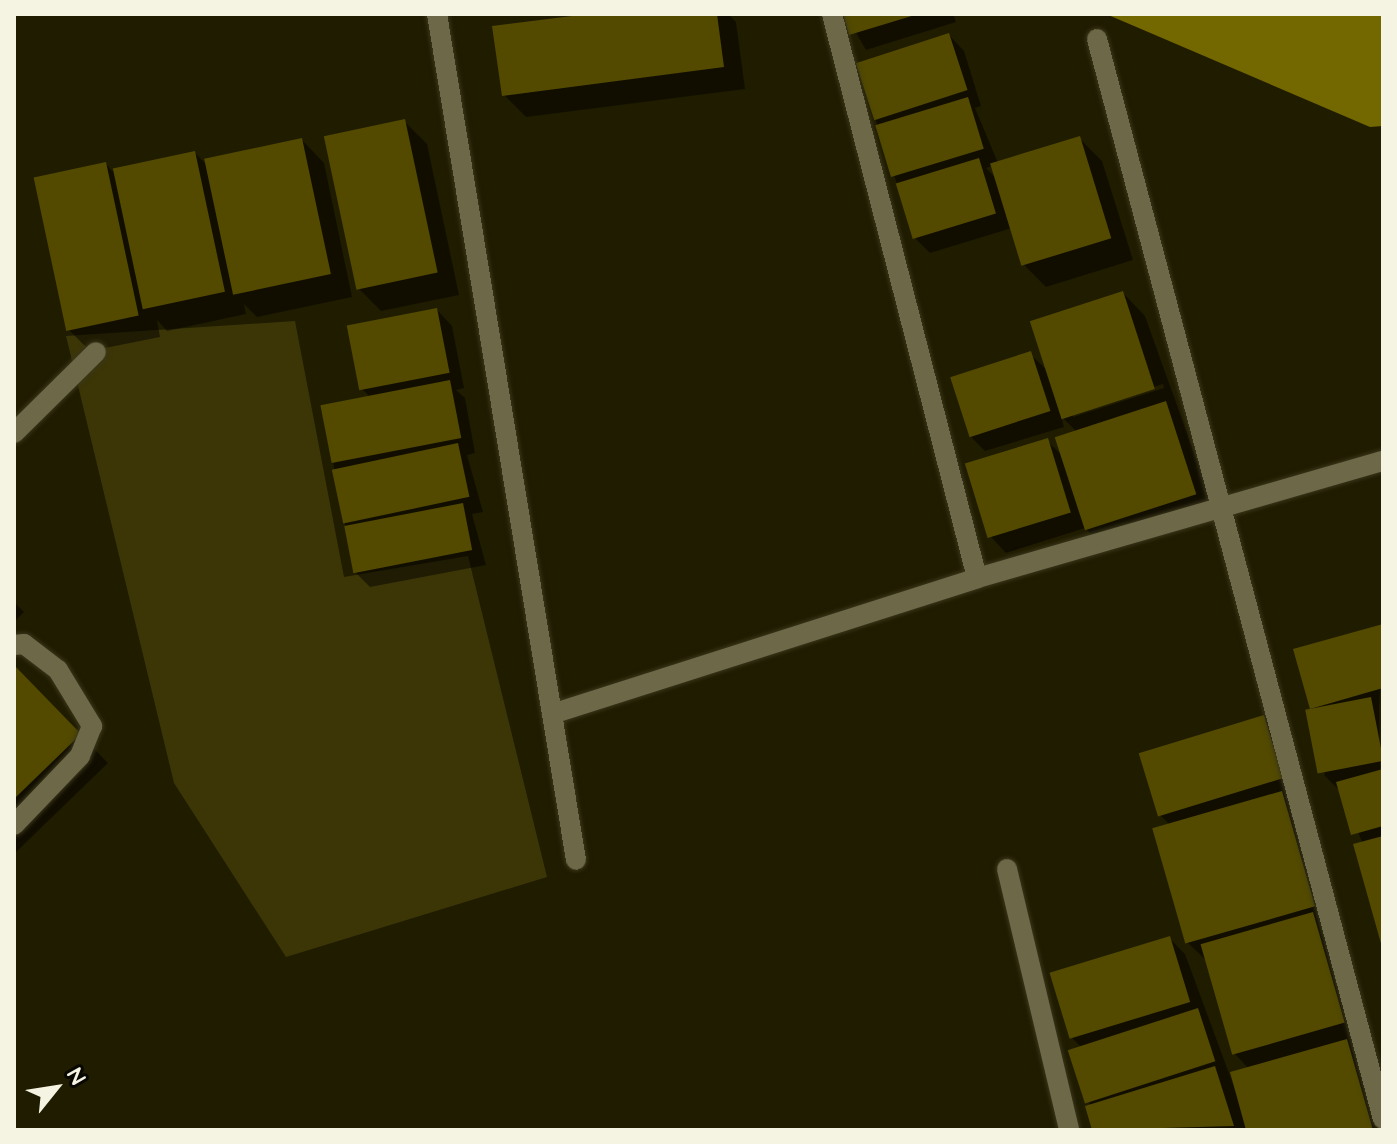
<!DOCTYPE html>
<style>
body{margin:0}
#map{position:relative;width:1397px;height:1144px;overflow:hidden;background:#201c00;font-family:Quicksand,sans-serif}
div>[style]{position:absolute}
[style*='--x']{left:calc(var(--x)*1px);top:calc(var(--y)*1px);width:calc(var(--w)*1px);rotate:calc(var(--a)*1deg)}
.green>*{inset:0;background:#3c3607}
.water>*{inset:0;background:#736700}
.shadow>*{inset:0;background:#0007}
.building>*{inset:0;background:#534a00;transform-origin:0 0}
.roads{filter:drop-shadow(0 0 2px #3a361b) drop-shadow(0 0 2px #3a361b)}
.minor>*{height:20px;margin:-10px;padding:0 10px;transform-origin:10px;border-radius:10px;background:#6d6948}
span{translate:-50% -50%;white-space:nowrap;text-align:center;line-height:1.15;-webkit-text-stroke:6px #080700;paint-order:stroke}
.frame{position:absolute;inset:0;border:16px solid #f5f3e1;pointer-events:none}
.north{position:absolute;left:16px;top:1048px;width:80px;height:80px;-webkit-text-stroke:6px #080700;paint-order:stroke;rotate:60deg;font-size:22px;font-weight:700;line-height:32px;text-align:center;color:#f5f3e1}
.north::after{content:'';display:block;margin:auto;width:28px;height:36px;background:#f5f3e1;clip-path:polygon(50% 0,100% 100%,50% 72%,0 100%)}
</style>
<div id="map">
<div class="green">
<i style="clip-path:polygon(295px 321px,344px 577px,468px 556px,547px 877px,286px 957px,174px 783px,66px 336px)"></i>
</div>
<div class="water">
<i style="clip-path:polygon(1106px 14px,1383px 14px,1383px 126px,1370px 127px)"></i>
</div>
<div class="shadow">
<i style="clip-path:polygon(604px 14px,728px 14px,736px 22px,745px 89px,526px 117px,504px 95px)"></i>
<i style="clip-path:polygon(845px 14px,953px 14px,956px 22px,866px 50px)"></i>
<i style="clip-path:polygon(evenodd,949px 35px,964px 51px,981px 106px,975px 108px,998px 163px,1079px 138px,1102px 161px,1133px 260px,1046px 287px,1024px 265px,1012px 228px,930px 253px,915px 238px,875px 118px,949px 35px,992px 166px,996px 178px,986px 168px,992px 166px)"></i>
<i style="clip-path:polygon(404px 121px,427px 144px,459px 295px,381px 311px,359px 289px)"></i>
<i style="clip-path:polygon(302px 140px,324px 163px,352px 297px,257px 317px,244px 304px,246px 314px,167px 331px,157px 320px,160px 337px,90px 351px,68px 329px,106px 164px,112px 171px,195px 153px,208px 166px)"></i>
<i style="clip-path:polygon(evenodd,1123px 293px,1145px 316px,1217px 517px,1108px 551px,1085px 528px,1006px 553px,991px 537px,1047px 441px,1063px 456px,1076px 431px,1061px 416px,1064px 427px,985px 451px,970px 436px,1030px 354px,1048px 371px,1123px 293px,1163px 384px,1164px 388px,1073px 417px,1073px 412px,1163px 384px)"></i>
<i style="clip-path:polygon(437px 310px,452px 326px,464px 388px,456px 390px,465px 398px,475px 453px,467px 455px,483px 512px,472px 514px,486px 565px,370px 587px,354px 571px,333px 462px,370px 397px,362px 389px)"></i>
<i style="clip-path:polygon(14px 602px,24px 612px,14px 622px)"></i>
<i style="clip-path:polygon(1383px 626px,1379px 709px,1383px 943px,1363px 844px,1341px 792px,1325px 776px,1312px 708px)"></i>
<i style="clip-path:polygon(14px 668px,108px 763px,14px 854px)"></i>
<i style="clip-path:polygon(1263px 717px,1279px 733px,1297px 794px,1285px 797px,1304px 816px,1366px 1045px,1353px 1048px,1369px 1064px,1383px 1130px,1094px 1130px,1080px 1046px,1072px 1038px,1170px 939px,1185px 954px,1244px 1114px,1249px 1069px,1234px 1053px,1208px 962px,1187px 942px,1169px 824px,1158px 813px)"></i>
</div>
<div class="building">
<i style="clip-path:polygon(588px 14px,717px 14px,724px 67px,502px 96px,492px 26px)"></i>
<i style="clip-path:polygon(843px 14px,915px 14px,915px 15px,849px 35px)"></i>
<i style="left:949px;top:33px;width:60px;height:98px;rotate:72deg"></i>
<i style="left:968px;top:97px;width:54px;height:97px;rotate:73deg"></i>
<i style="left:405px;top:119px;width:157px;height:83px;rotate:78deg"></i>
<i style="left:1080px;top:136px;width:107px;height:94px;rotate:73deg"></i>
<i style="left:302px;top:138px;width:139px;height:100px;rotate:78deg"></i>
<i style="left:195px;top:151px;width:144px;height:84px;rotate:78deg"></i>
<i style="left:979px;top:158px;width:58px;height:87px;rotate:73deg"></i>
<i style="left:106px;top:162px;width:157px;height:74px;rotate:78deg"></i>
<i style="left:1123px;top:291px;width:103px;height:98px;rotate:72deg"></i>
<i style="left:437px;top:308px;width:66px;height:92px;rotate:79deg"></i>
<i style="left:1031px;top:351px;width:63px;height:85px;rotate:72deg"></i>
<i style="left:450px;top:380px;width:59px;height:132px;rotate:79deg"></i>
<i style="left:1166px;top:401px;width:98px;height:117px;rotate:72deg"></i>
<i style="left:1048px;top:438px;width:78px;height:87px;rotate:73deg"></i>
<i style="left:458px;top:443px;width:55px;height:129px;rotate:78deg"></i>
<i style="left:463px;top:503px;width:48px;height:121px;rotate:79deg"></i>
<i style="clip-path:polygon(1383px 624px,1383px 688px,1310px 709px,1293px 649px)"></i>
<i style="clip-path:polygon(14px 665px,81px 734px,14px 799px)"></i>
<i style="left:1371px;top:697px;width:65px;height:67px;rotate:79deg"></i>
<i style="left:1264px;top:715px;width:66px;height:131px;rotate:73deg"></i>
<i style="clip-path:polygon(1383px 769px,1383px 826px,1351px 835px,1336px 782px)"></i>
<i style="left:1282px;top:791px;width:120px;height:135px;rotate:74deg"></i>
<i style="clip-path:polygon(1383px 836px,1383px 947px,1382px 947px,1353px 844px)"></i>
<i style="left:1313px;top:912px;width:115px;height:117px;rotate:74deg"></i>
<i style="left:1170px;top:936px;width:69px;height:126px;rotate:73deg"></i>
<i style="left:1198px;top:1008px;width:56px;height:137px;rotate:72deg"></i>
<i style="clip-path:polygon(1347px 1039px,1373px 1130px,1246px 1130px,1230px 1072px)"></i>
<i style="clip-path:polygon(1215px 1066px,1234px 1126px,1092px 1130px,1085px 1106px)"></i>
</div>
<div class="roads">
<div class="minor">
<i style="--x:437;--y:14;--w:857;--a:80.67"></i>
<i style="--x:832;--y:14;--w:582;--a:75.58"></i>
<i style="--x:977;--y:578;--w:423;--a:-16.1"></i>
<i style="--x:1097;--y:39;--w:1117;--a:75.17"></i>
<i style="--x:14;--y:433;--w:115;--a:-44.6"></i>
<i style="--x:14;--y:645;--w:10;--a:-6"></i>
<i style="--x:24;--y:644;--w:43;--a:37.4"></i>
<i style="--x:58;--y:670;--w:66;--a:58.7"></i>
<i style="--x:92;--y:726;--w:32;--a:112"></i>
<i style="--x:80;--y:756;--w:95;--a:133.7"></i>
<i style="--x:552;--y:714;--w:446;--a:-17.7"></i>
<i style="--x:1007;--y:869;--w:268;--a:76.6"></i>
</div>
</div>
<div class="frame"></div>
<div class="north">N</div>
</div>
